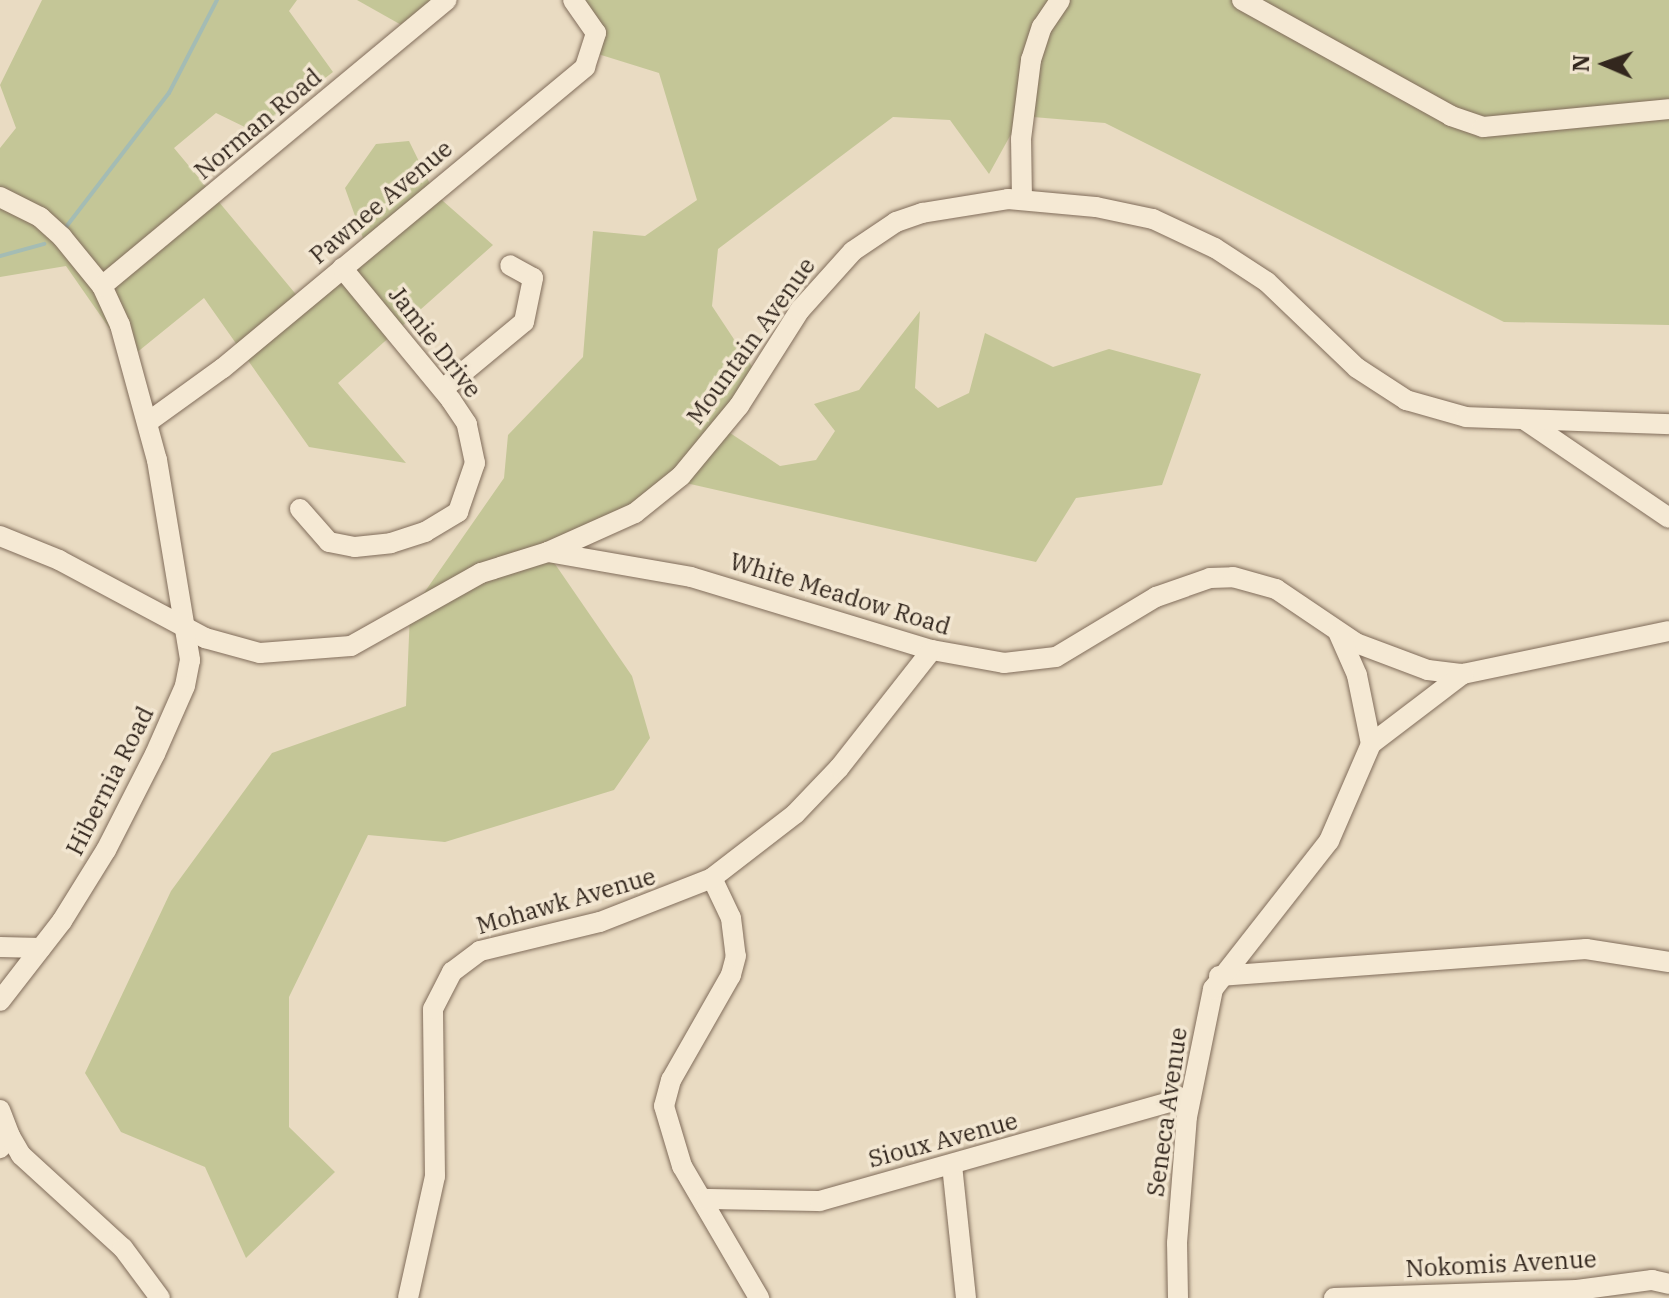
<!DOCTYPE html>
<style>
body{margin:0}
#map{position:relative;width:1669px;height:1298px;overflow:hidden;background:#e9dbc2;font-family:"IBM Plex Serif",serif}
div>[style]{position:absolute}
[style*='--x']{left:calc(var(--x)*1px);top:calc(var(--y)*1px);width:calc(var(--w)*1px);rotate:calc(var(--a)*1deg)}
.green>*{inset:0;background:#c4c697}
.stream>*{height:4px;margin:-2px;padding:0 2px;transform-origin:2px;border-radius:2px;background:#a4bcb4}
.roads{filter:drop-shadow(0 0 2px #816d5b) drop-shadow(0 0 2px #816d5b)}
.minor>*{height:20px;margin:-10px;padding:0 10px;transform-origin:10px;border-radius:10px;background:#f5e9d4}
span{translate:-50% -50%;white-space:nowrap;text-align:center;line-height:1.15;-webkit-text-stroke:7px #f2e6d1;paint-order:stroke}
.street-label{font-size:24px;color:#33271e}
.north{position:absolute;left:1565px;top:24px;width:80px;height:80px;-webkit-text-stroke:6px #f2e6d1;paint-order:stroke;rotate:272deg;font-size:22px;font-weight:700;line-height:32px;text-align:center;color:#33271e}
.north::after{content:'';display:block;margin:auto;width:28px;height:36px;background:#33271e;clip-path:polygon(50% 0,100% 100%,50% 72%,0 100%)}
</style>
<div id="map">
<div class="green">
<i style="clip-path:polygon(42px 0,297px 0,289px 11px,333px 72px,255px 132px,216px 113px,174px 148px,299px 298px,368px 252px,345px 188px,376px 144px,409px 141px,435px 194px,493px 245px,338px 383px,406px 463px,309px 447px,204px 298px,130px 358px,66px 266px,0 277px,0 148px,16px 128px,0 85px)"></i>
<i style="clip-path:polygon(357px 0,450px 0,412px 31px)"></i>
<i style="clip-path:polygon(570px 0,1669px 0,1669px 325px,1504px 322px,1105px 123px,1021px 116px,989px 174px,950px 120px,893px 117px,718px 249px,712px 306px,755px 371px,718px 425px,780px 466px,816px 460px,835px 431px,814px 404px,859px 390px,920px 311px,915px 388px,938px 408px,969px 393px,985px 333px,1053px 367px,1109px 349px,1201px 374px,1162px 485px,1076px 498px,1036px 562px,677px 481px,544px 548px,632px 676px,650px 738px,614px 790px,445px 842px,368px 835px,289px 997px,289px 1127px,335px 1172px,246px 1258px,205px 1167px,121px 1132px,85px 1073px,171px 891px,272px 753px,406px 706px,410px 613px,504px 478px,508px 435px,583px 357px,593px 231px,645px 236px,697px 200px,659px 73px,598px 54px)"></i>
</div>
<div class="stream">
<i style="--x:66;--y:227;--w:169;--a:-52.5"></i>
<i style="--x:169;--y:93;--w:105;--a:-62.7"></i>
<i style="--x:0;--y:256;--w:46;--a:-15.3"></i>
</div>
<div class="roads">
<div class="minor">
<i style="--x:1242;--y:0;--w:239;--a:29"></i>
<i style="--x:1451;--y:116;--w:34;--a:19"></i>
<i style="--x:1483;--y:127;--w:187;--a:-5.5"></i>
<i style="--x:0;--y:197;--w:45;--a:26.6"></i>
<i style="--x:40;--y:217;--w:30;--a:42"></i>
<i style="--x:62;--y:237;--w:63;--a:50.8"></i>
<i style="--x:102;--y:286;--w:43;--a:65.2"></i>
<i style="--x:120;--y:325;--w:140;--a:74.7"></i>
<i style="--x:157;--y:460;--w:203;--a:80.6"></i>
<i style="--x:190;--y:660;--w:26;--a:101"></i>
<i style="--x:185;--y:686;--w:74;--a:113.8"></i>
<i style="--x:155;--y:754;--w:108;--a:117"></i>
<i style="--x:106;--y:850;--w:84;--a:121.8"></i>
<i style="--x:62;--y:921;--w:101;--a:127.8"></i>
<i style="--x:1022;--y:200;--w:61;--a:-90.9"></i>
<i style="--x:1021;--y:139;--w:80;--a:-82.8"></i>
<i style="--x:1031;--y:60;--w:35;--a:-72"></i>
<i style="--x:1042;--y:27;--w:32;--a:-56"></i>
<i style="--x:102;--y:286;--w:448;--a:-39.7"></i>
<i style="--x:443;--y:389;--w:105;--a:-39.6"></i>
<i style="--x:524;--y:322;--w:45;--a:-78.4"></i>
<i style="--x:533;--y:278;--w:26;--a:-151"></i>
<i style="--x:1525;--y:420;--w:174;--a:34.2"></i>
<i style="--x:148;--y:422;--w:92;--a:-35.8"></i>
<i style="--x:223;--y:368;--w:471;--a:-39.7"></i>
<i style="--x:585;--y:67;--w:36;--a:-72"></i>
<i style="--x:596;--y:33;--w:40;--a:-124.9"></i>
<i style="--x:300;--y:509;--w:44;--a:48.7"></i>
<i style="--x:329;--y:542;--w:26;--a:11"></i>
<i style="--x:355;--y:547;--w:36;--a:-6"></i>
<i style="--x:391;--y:543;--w:36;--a:-18"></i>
<i style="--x:425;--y:532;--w:39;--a:-31"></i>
<i style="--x:458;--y:512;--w:52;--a:-70.9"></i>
<i style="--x:475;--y:463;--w:40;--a:-102"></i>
<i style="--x:467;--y:424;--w:29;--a:-124"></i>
<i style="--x:451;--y:400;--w:171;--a:-129.5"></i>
<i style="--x:0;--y:536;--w:64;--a:22.1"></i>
<i style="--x:59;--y:560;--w:166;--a:28.1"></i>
<i style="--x:205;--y:638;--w:57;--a:15.3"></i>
<i style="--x:260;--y:653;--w:91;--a:-4.4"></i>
<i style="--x:351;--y:646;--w:149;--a:-29.3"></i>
<i style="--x:481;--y:573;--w:70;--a:-17.4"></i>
<i style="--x:548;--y:552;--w:145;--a:9.9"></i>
<i style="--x:691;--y:577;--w:252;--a:16.9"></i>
<i style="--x:932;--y:650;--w:73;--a:10.2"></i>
<i style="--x:1004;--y:663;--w:52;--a:-6.6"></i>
<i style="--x:1056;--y:657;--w:117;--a:-31"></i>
<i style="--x:1156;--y:597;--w:57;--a:-19.4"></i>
<i style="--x:1210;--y:578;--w:23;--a:-2"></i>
<i style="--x:1233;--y:577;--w:45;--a:15.6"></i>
<i style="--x:1276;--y:589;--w:97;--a:34"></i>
<i style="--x:1356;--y:643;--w:77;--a:20.6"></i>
<i style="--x:1428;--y:670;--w:35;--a:7"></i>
<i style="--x:1463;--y:674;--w:210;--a:-11.8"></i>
<i style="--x:548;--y:552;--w:95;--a:-24.1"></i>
<i style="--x:635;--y:513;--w:59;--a:-38.8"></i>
<i style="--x:681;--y:476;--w:91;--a:-50.4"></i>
<i style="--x:739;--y:406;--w:114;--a:-57.6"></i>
<i style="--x:800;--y:310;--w:79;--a:-48.1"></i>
<i style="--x:853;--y:251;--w:52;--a:-34"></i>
<i style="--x:896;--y:222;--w:28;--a:-19"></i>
<i style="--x:922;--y:213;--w:87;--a:-9.2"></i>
<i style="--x:1008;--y:199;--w:88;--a:5.2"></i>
<i style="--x:1096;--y:207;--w:58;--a:11.9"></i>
<i style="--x:1153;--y:219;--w:68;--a:25.1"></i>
<i style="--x:1215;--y:248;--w:62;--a:33.2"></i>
<i style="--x:1267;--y:282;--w:124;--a:43.7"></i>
<i style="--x:1357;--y:368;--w:59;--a:33.1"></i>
<i style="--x:1406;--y:400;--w:62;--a:15.8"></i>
<i style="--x:1466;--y:417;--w:203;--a:2"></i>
<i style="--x:1371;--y:744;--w:116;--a:-37.3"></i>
<i style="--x:712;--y:878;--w:44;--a:64.6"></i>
<i style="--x:731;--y:918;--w:38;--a:83"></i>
<i style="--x:736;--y:956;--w:20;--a:105"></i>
<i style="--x:731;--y:975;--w:121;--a:119.7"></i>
<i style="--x:671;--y:1080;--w:27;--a:105"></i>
<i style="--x:664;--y:1106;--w:63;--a:73.3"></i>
<i style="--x:682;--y:1166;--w:153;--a:59.7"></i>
<i style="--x:0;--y:947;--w:41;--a:1.4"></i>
<i style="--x:1219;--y:976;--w:368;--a:-4.2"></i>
<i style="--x:1586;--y:949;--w:84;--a:8.9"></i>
<i style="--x:0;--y:1110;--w:28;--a:69"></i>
<i style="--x:10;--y:1136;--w:16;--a:130"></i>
<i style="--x:10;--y:1136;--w:22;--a:60"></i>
<i style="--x:21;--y:1155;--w:138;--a:42.4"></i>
<i style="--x:123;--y:1248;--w:62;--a:53.5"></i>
<i style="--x:952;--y:1165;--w:134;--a:84"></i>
<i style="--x:706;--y:1199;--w:114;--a:1"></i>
<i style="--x:820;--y:1201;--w:385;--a:-15.8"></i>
<i style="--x:408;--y:1298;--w:125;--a:-77.5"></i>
<i style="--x:435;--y:1176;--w:167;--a:-90.7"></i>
<i style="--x:433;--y:1009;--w:42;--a:-62.8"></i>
<i style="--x:452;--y:972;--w:35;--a:-37"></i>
<i style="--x:480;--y:951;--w:123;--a:-13.6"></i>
<i style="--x:600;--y:922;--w:120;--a:-21.4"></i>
<i style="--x:712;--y:878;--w:105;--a:-37.6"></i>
<i style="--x:795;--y:814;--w:64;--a:-46.3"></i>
<i style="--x:839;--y:768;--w:150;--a:-51.8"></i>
<i style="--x:1178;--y:1298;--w:55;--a:-91"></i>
<i style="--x:1177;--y:1243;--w:126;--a:-85.5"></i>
<i style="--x:1187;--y:1117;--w:131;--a:-78.5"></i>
<i style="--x:1213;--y:989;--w:188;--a:-51.9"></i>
<i style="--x:1329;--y:841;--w:106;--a:-66.6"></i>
<i style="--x:1371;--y:744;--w:70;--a:-101.5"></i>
<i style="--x:1357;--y:675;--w:47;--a:-113.8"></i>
<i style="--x:1334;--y:1298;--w:243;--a:-1.9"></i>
<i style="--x:1577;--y:1290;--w:76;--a:-7.6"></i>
<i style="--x:1652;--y:1280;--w:17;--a:13"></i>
</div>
</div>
<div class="street-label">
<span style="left:258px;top:124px;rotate:-40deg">Norman Road</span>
<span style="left:381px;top:202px;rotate:-40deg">Pawnee Avenue</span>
<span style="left:751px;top:341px;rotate:-54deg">Mountain Avenue</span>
<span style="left:435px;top:342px;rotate:52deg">Jamie Drive</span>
<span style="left:840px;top:594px;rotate:17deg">White Meadow Road</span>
<span style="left:110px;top:781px;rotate:-63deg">Hibernia Road</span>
<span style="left:566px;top:901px;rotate:-16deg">Mohawk Avenue</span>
<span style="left:1167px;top:1112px;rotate:-82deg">Seneca Avenue</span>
<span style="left:943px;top:1140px;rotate:-15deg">Sioux Avenue</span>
<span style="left:1501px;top:1264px;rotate:-3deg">Nokomis Avenue</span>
</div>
<div class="north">N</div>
</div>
